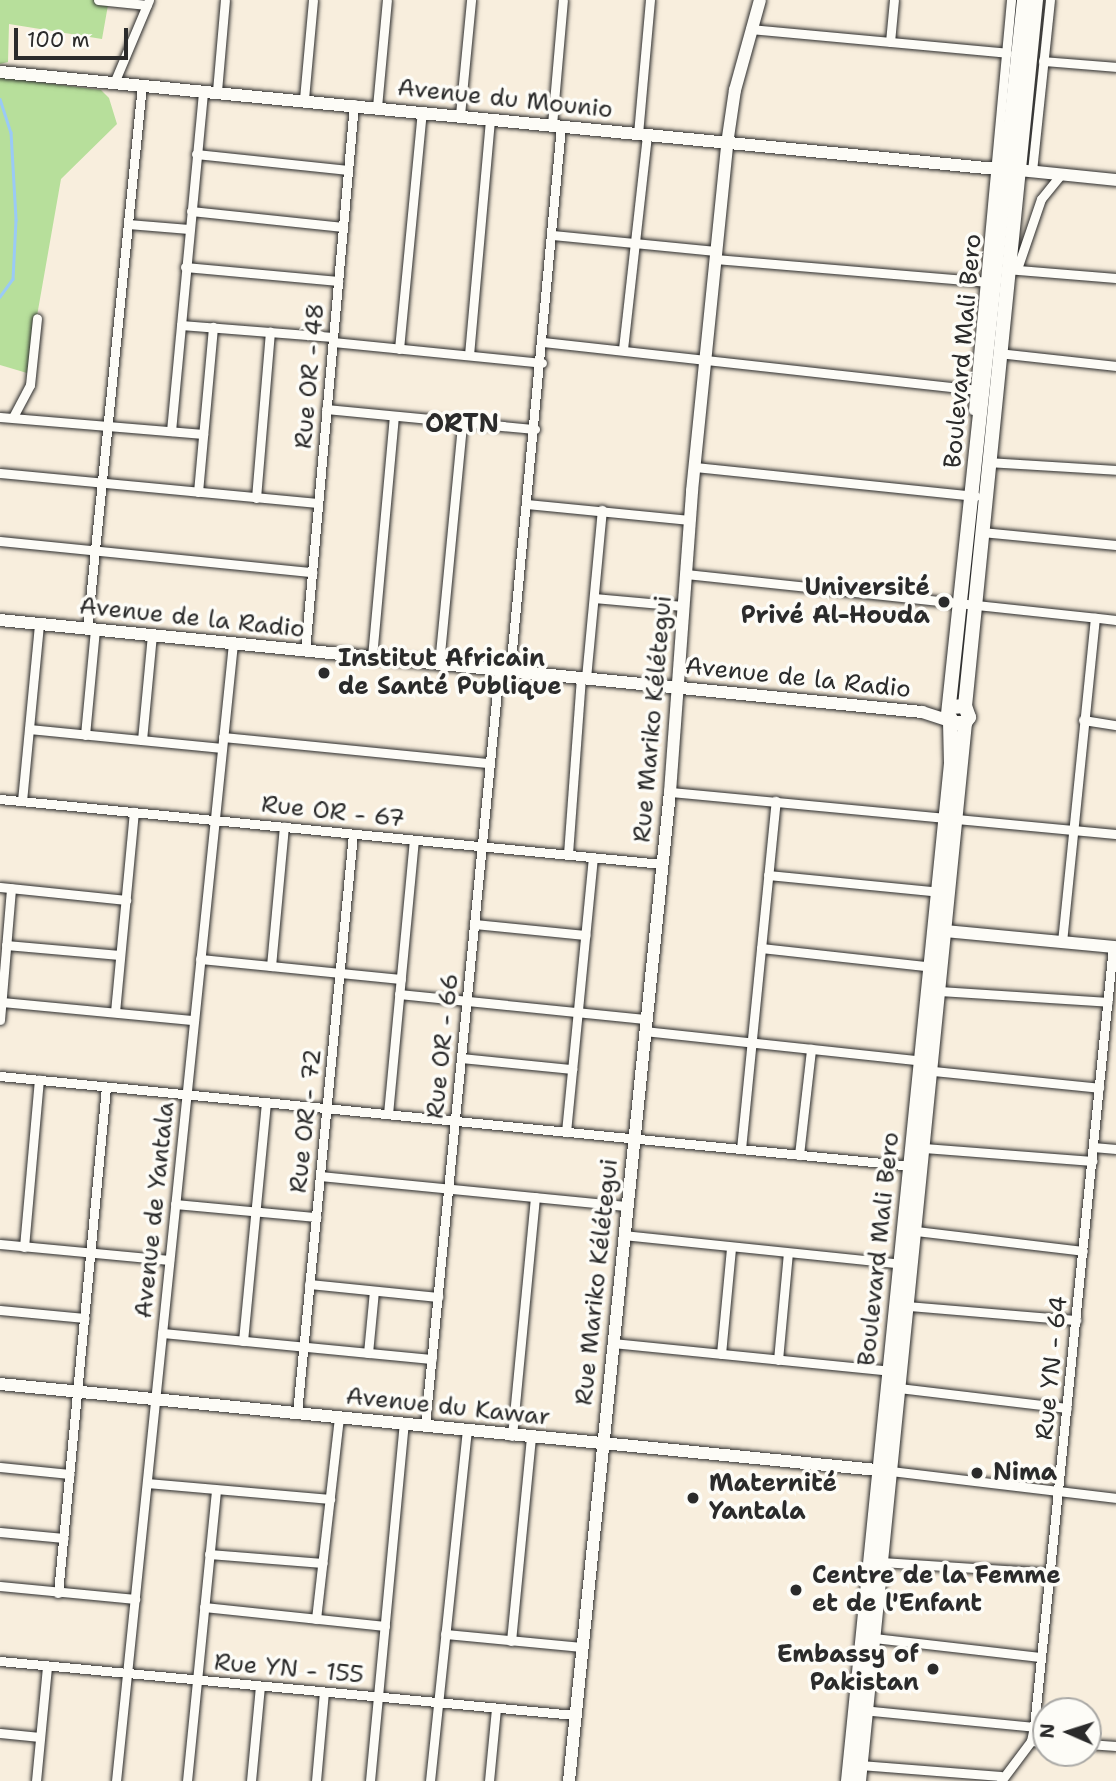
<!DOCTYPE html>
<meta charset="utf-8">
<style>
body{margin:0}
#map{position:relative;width:1116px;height:1781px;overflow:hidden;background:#f8eedd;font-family:"Shantell Sans",sans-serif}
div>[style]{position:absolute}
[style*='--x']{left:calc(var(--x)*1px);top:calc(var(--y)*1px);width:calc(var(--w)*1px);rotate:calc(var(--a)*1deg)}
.green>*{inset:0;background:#b7df9b}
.stream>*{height:2.5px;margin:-1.25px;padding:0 1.25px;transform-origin:1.25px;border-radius:1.25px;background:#9acaf6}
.roads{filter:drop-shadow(0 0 2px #2b2b2b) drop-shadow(0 0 2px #2b2b2b)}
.street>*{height:9px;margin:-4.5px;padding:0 4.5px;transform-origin:4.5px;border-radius:4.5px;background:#fdfcf7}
.secondary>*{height:12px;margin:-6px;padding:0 6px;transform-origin:6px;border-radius:6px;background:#fdfcf7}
.primary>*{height:14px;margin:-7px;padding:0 7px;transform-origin:7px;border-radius:7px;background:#fdfcf7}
.dots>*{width:19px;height:19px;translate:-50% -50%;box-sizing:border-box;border:4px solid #fdfcf7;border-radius:50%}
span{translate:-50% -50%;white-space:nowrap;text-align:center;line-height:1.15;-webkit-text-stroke:7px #fdfcf7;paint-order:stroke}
.street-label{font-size:24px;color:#2b2b2b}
.poi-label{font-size:24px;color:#2b2b2b;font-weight:700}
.right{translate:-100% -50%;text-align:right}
.left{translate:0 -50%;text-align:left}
.neighbourhood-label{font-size:26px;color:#2b2b2b;font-weight:700}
.north{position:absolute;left:1032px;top:1697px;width:70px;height:70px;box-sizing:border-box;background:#fdfcf7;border:2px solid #a9a8a5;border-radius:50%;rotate:273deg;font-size:19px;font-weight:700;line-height:28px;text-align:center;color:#2b2b2b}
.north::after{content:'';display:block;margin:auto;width:24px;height:32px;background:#2b2b2b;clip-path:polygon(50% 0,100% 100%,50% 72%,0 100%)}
.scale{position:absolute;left:14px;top:28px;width:114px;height:32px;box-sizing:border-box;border:4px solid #2b2b2b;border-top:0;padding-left:9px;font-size:21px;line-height:24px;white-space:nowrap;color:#2b2b2b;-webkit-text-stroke:5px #fdfcf7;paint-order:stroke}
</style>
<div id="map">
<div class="green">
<i style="clip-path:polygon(0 0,103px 0,108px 5px,102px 39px,9px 24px,8px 62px,0 64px)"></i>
<i style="clip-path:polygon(0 77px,101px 90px,109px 98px,117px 124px,61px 179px,27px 373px,0 365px)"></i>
</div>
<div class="stream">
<i style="--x:0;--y:99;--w:35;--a:72"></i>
<i style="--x:11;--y:132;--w:88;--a:86.7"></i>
<i style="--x:16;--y:220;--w:59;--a:92.9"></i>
<i style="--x:13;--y:279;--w:22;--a:126"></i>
</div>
<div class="roads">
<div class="street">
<i style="--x:98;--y:0;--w:49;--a:5.8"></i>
<i style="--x:750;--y:29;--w:258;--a:5.3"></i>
<i style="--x:890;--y:42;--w:42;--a:-84.6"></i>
<i style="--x:1043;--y:61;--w:73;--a:4.7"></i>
<i style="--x:114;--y:83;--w:90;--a:-67.1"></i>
<i style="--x:217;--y:91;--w:91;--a:-85"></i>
<i style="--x:304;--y:99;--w:99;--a:-84.8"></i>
<i style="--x:377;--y:107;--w:107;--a:-84.7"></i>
<i style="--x:460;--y:115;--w:116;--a:-84.5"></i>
<i style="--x:552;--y:125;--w:125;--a:-85"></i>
<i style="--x:638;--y:134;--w:135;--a:-84.9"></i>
<i style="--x:196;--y:154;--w:153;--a:6"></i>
<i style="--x:1032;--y:171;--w:172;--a:-84"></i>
<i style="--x:191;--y:211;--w:153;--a:6"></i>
<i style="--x:128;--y:224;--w:61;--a:4.7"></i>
<i style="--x:552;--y:235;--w:165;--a:5.6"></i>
<i style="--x:715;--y:259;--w:275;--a:4.8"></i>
<i style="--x:185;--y:267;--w:154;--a:5.2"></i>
<i style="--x:1006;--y:269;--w:110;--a:4.7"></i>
<i style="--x:1017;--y:269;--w:74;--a:-71.1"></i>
<i style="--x:1041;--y:199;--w:32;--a:-51"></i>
<i style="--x:181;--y:325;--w:152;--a:4.5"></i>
<i style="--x:333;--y:342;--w:210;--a:5.7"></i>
<i style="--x:543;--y:342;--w:440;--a:6.3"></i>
<i style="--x:399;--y:349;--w:239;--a:-84.5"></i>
<i style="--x:623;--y:349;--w:216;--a:-83.6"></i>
<i style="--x:998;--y:353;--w:119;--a:6.3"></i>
<i style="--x:469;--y:355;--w:238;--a:-84.9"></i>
<i style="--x:326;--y:409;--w:210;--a:5.5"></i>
<i style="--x:973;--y:410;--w:412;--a:-84.7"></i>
<i style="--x:0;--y:417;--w:204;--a:4.8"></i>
<i style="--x:13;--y:417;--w:36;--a:-62"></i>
<i style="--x:30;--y:385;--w:67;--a:-84"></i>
<i style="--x:171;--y:431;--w:342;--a:-84.6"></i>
<i style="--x:987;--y:462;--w:129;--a:3.5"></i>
<i style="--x:695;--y:467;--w:282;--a:5.9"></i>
<i style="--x:0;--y:473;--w:319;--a:5.4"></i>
<i style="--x:198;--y:492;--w:166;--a:-84.8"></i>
<i style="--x:256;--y:498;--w:167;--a:-85.2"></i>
<i style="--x:526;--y:504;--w:165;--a:5.6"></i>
<i style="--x:981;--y:532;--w:136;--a:5.5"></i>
<i style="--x:0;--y:541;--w:314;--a:5.7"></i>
<i style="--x:686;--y:574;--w:432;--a:6.1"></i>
<i style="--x:594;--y:598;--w:89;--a:5.1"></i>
<i style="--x:87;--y:629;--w:547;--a:-84.23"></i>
<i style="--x:305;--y:651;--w:549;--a:-84.88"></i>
<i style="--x:372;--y:657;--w:242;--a:-84.8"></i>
<i style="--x:439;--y:664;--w:242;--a:-84.5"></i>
<i style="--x:510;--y:671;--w:547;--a:-84.65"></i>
<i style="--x:586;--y:678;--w:169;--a:-84.6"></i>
<i style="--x:1083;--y:720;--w:33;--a:9"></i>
<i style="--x:29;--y:729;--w:194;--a:5.6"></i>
<i style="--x:85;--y:735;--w:106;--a:-84.6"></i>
<i style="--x:223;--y:737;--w:268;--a:5.6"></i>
<i style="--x:142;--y:740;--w:105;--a:-84.6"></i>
<i style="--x:670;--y:792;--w:448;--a:5.4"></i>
<i style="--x:0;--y:799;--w:665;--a:5.61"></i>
<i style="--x:22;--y:801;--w:178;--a:-84.5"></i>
<i style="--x:568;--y:854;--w:176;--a:-85.8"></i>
<i style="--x:768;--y:875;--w:174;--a:5.6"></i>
<i style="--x:0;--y:887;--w:127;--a:5.9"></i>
<i style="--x:474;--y:924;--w:112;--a:5.7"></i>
<i style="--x:1062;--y:942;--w:326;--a:-84.2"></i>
<i style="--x:6;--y:945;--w:114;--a:5"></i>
<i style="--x:761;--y:948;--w:174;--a:6.3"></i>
<i style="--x:200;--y:959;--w:202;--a:5.7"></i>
<i style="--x:271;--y:966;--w:140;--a:-84.7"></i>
<i style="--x:940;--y:991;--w:168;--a:3.7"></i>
<i style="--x:399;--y:994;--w:247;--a:5.8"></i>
<i style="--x:2;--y:1002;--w:193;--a:5.4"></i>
<i style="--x:115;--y:1012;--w:201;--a:-84.6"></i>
<i style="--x:0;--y:1020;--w:132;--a:-85.2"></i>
<i style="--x:644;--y:1031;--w:282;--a:6.1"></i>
<i style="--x:461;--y:1058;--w:112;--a:5.7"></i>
<i style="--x:933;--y:1071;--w:167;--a:5.8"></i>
<i style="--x:0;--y:1076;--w:917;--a:5.63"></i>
<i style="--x:388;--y:1114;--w:275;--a:-84.6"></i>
<i style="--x:566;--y:1132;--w:276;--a:-84.4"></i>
<i style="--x:1093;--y:1147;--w:23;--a:5"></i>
<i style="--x:924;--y:1148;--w:169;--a:4.4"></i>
<i style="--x:741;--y:1149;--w:350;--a:-84.3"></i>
<i style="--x:799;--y:1155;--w:107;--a:-83.5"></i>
<i style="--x:320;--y:1176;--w:307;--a:5.6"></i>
<i style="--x:175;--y:1204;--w:142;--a:5.3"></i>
<i style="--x:916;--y:1231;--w:168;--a:6.8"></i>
<i style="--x:623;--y:1235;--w:281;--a:5.9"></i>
<i style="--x:0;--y:1244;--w:170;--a:5.4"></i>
<i style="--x:24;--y:1247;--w:168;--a:-84.9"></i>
<i style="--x:309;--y:1284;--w:130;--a:5.8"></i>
<i style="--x:908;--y:1306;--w:169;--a:4.8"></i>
<i style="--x:0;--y:1310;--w:85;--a:5.4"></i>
<i style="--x:162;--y:1333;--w:271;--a:5.5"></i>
<i style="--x:243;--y:1341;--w:240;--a:-84.5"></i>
<i style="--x:612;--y:1343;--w:282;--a:5.7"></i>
<i style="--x:368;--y:1353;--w:62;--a:-84.5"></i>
<i style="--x:721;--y:1354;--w:106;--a:-84.6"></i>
<i style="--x:778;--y:1360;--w:107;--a:-84.7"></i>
<i style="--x:899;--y:1388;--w:169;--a:6.8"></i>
<i style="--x:297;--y:1413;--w:582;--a:-84.48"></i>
<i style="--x:425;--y:1425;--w:759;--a:-84.4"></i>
<i style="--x:512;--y:1436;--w:240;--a:-84.5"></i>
<i style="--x:0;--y:1467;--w:70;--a:5.7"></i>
<i style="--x:891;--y:1471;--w:227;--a:6.8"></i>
<i style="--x:147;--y:1483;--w:184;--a:5"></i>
<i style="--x:0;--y:1532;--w:64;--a:5.4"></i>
<i style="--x:209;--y:1554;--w:114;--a:4.5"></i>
<i style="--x:882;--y:1562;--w:168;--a:3.7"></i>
<i style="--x:0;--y:1586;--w:136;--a:5.5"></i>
<i style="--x:58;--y:1593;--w:508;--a:-84.58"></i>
<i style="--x:204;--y:1607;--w:182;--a:6"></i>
<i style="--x:316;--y:1619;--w:204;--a:-83.5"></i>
<i style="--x:445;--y:1634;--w:138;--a:5.4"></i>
<i style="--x:874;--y:1638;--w:167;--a:6.5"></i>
<i style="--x:511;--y:1641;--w:204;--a:-84.4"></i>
<i style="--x:0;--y:1661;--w:578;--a:5.37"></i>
<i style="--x:862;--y:1710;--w:173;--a:5.6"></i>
<i style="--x:0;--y:1733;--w:40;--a:5.7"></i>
<i style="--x:1031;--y:1741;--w:15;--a:4"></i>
<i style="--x:1088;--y:1744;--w:28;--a:4"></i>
<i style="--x:860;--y:1765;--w:141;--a:4.5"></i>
<i style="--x:36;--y:1781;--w:116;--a:-84.5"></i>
<i style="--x:116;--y:1781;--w:1144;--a:-84.13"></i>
<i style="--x:187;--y:1781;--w:293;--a:-84.3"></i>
<i style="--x:251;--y:1781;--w:95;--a:-84.6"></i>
<i style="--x:316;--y:1781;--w:89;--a:-84.9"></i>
<i style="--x:370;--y:1781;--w:360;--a:-84.6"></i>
<i style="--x:430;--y:1781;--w:353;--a:-84"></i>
<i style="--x:489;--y:1781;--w:73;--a:-84.5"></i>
<i style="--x:1001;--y:1781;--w:50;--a:-53.1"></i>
<i style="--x:1031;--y:1741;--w:14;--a:-78"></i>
<i style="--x:1034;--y:1727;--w:784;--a:-84.22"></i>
</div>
<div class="secondary">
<i style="--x:0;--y:72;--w:1011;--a:5.56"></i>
<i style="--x:1018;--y:170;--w:99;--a:5.8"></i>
<i style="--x:0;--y:620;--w:927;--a:5.7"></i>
<i style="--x:922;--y:712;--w:29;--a:18"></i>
<i style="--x:935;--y:930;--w:182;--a:5.4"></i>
<i style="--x:0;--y:1384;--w:892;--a:5.6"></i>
<i style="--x:569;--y:1781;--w:994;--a:-84.17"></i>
<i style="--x:670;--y:792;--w:302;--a:-85.8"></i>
<i style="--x:692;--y:491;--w:349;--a:-84.2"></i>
<i style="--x:727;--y:144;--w:55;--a:-81.6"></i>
<i style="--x:735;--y:90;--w:93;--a:-74.5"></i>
</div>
<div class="primary">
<i style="--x:965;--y:706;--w:710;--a:-84.26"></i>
<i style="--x:951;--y:707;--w:14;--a:-4"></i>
<i style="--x:965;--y:706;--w:12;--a:70"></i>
<i style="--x:969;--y:717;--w:7;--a:124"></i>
<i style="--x:965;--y:723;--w:12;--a:180"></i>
<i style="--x:953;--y:723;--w:10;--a:-119"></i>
<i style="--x:948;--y:714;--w:718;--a:-83.92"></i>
<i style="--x:848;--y:1781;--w:1023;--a:-84.22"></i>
<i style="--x:951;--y:763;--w:42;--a:-91.4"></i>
<i style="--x:859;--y:1781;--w:1063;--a:-84.28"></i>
</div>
</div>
<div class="dots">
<i style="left:944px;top:602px;background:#2b2b2b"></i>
<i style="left:324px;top:673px;background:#2b2b2b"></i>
<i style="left:977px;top:1473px;background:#2b2b2b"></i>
<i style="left:693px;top:1498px;background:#2b2b2b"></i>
<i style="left:796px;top:1590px;background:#2b2b2b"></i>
<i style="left:933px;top:1669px;background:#2b2b2b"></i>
</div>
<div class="street-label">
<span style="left:505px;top:99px;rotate:6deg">Avenue du Mounio</span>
<span style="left:963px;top:351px;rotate:-85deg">Boulevard Mali Bero</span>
<span style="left:310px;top:376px;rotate:-85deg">Rue OR - 48</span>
<span style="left:192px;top:618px;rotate:6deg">Avenue de la Radio</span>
<span style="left:798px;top:678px;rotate:6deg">Avenue de la Radio</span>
<span style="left:653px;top:719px;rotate:-85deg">Rue Mariko Kélétegui</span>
<span style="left:333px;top:812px;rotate:6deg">Rue OR - 67</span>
<span style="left:443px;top:1046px;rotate:-84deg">Rue OR - 66</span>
<span style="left:306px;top:1121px;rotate:-84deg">Rue OR - 72</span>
<span style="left:155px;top:1210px;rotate:-84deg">Avenue de Yantala</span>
<span style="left:879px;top:1249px;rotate:-84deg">Boulevard Mali Bero</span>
<span style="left:597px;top:1282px;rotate:-84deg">Rue Mariko Kélétegui</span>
<span style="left:1052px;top:1368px;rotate:-84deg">Rue YN - 64</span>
<span style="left:448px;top:1407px;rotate:6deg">Avenue du Kawar</span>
<span style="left:289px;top:1669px;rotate:5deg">Rue YN - 155</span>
</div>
<div class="poi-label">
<span class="right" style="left:930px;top:602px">Université<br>Privé Al-Houda</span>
<span class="left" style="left:338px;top:673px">Institut Africain<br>de Santé Publique</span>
<span class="left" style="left:993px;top:1473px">Nima</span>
<span class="left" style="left:709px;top:1498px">Maternité<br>Yantala</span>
<span class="left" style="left:812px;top:1590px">Centre de la Femme<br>et de l'Enfant</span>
<span class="right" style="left:919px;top:1669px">Embassy of<br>Pakistan</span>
</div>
<div class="neighbourhood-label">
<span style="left:462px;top:423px">ORTN</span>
</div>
<div class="north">N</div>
<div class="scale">100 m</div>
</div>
